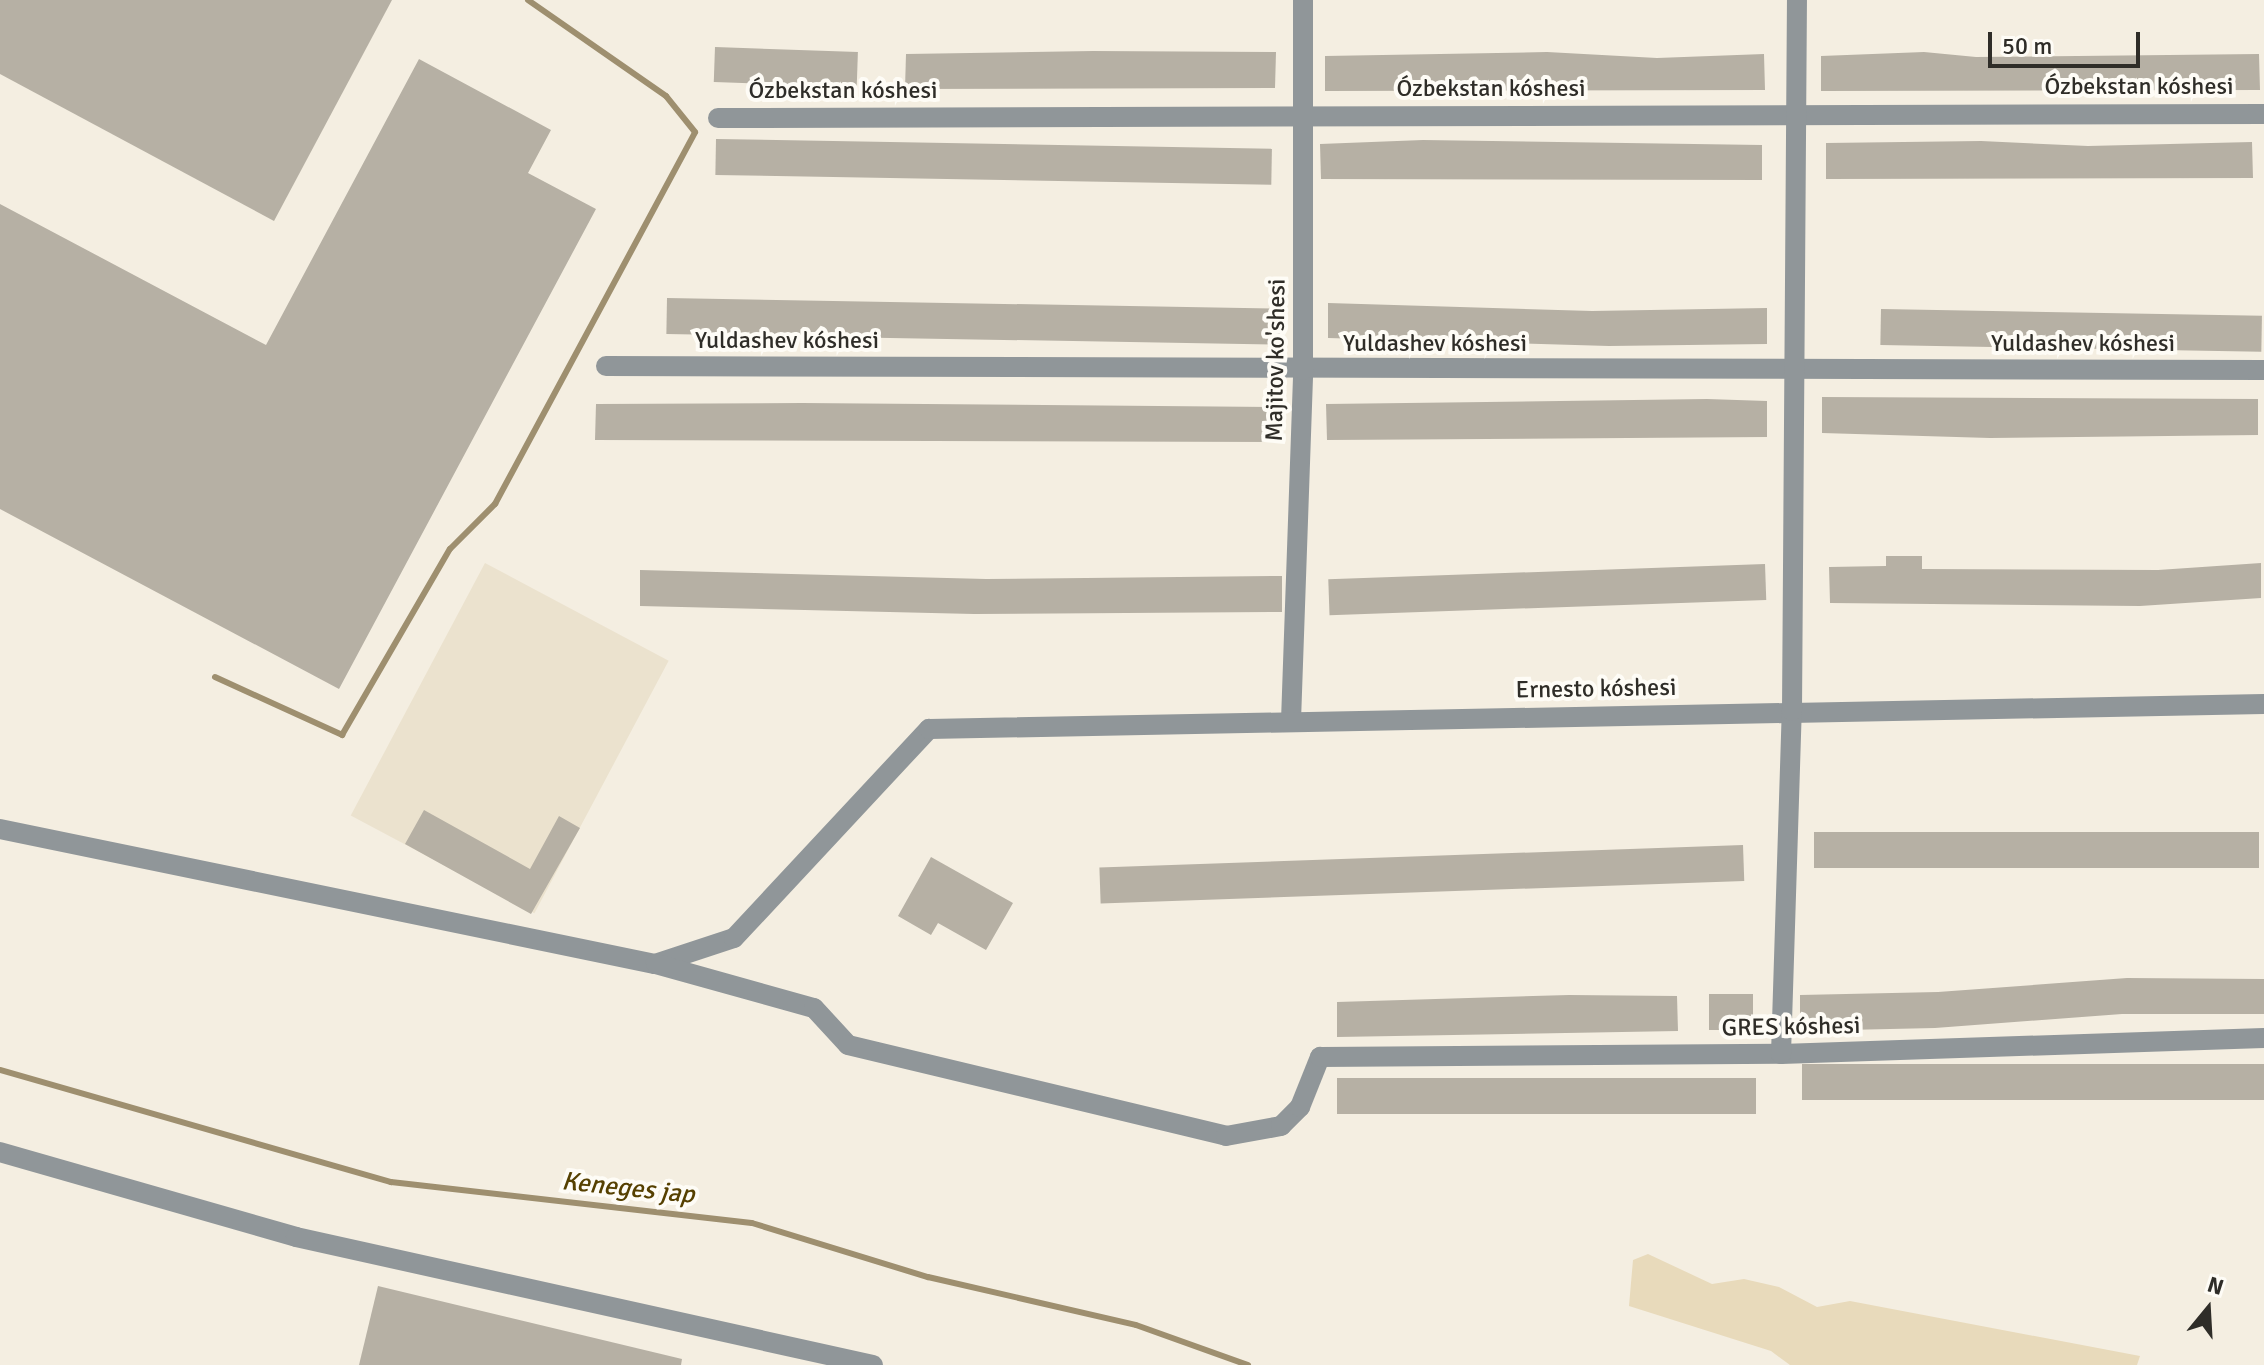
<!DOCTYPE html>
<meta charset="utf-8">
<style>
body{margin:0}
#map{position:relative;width:2264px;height:1365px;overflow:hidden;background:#f4eee1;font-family:Signika,sans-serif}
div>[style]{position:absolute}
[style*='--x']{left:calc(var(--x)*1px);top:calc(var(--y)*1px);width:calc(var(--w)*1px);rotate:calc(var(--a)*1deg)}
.built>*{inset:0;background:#ebe2ce;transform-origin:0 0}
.green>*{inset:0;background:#e8dabb}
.stream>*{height:6px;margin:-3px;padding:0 3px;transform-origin:3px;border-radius:3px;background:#9e8f6f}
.building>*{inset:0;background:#b6b0a4;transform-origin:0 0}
.street>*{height:20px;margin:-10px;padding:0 10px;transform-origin:10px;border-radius:10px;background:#909699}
span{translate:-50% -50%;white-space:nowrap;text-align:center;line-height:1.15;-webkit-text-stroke:8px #fefcf6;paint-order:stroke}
.street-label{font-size:24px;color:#2f2d28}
.water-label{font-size:26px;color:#564000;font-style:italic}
.north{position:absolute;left:2168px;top:1269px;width:80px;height:80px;-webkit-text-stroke:6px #fefcf6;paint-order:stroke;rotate:18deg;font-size:22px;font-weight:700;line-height:32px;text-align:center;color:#2f2d28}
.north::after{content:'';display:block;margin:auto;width:28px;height:36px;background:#2f2d28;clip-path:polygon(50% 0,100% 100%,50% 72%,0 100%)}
.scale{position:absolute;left:1988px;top:32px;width:152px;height:36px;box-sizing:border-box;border:4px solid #2f2d28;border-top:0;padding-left:10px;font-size:24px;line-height:28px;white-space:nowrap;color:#2f2d28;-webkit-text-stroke:6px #fefcf6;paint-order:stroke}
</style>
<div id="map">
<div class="built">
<i style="left:485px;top:563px;width:208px;height:286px;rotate:28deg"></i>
</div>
<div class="green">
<i style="clip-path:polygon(1648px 1254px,1712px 1284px,1744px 1279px,1779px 1287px,1817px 1307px,1850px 1301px,2140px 1356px,2137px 1365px,1790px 1365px,1771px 1351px,1629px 1306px,1633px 1260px)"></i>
</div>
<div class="stream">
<i style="--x:215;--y:677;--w:140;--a:24.5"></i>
<i style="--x:342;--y:735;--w:215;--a:-59.9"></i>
<i style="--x:450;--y:549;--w:64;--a:-45"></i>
<i style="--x:495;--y:504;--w:422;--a:-61.7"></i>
<i style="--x:695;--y:132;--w:46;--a:-128.9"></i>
<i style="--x:666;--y:96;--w:168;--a:-145.2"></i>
<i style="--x:0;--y:1070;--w:407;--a:16"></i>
<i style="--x:391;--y:1182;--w:363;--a:6.5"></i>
<i style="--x:752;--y:1223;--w:184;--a:17.1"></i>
<i style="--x:928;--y:1277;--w:213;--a:13"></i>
<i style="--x:1136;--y:1325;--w:119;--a:19.7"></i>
</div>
<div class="building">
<i style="clip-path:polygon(0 0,392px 0,274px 221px,0 74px)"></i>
<i style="left:715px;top:47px;width:143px;height:35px;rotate:2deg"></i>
<i style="clip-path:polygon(1093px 51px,1276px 52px,1275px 88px,905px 89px,906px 54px)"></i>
<i style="clip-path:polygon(1547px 52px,1657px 58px,1764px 54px,1765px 90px,1325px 91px,1325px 56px)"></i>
<i style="clip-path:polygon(1924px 52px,1976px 57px,2259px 54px,2260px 90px,1821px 91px,1821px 56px)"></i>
<i style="clip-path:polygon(419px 59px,551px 130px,528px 173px,596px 209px,339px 689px,0 509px,0 204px,266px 345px)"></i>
<i style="left:716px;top:139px;width:556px;height:36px;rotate:1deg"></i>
<i style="clip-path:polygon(1423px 140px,1762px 145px,1762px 180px,1321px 179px,1320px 144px)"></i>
<i style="clip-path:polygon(1981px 141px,2088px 146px,2252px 142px,2253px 178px,1826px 179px,1826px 143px)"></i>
<i style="left:667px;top:298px;width:614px;height:36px;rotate:1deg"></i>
<i style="clip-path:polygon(1328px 303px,1592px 311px,1767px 308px,1767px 344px,1609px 346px,1328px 338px)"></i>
<i style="left:1881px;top:309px;width:381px;height:36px;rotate:1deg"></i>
<i style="clip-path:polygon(1822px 397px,2258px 399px,2258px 435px,1990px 438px,1822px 433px)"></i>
<i style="clip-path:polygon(1707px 399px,1767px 401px,1767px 437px,1327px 440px,1326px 404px)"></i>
<i style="clip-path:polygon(802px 403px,1279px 407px,1278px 442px,595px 440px,596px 404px)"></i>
<i style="clip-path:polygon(1886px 556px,1922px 556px,1922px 569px,2158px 570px,2261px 563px,2261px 598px,2140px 606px,1830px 603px,1829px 567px,1886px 566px)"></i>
<i style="left:1765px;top:564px;width:36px;height:437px;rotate:88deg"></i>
<i style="clip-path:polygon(640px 570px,986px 579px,1282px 576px,1282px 612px,974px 614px,640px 606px)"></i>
<i style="clip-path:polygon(424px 810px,530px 869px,559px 816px,580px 828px,531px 914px,405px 844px)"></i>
<i style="left:2259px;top:832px;width:36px;height:445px;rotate:90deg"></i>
<i style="left:1743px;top:845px;width:36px;height:644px;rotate:88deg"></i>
<i style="clip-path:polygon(931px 857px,1013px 903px,986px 950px,938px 923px,931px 935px,898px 916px)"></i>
<i style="clip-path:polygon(2127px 978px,2264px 979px,2264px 1014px,2122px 1014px,1935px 1028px,1800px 1031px,1800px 995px,1938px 992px)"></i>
<i style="left:1709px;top:994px;width:44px;height:36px"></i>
<i style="clip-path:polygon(1569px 995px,1677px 996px,1678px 1031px,1337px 1037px,1337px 1002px)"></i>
<i style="left:2264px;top:1064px;width:36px;height:462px;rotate:90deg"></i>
<i style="left:1756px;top:1078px;width:36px;height:419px;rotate:90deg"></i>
<i style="clip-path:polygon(378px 1286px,682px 1359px,681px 1365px,359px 1365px)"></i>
</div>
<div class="street">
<i style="--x:718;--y:118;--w:1546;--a:-0.15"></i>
<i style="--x:606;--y:366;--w:1658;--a:0.14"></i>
<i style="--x:1291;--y:721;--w:351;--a:-88"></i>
<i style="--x:1303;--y:370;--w:370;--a:-90"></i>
<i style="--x:0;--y:829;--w:669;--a:11.65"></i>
<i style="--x:655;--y:964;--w:83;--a:-18.2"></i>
<i style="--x:734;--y:938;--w:286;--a:-47"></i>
<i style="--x:929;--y:729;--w:1335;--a:-1.07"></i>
<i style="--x:656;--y:964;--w:164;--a:15.6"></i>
<i style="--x:814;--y:1008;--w:50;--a:47.4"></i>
<i style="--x:848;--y:1045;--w:389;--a:13.5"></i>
<i style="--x:1226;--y:1136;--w:56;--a:-10.3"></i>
<i style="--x:1281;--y:1126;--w:27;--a:-45"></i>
<i style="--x:1300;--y:1107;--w:54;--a:-68.2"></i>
<i style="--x:1320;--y:1057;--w:461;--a:-0.4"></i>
<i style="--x:1781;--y:1054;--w:483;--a:-1.9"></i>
<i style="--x:1781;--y:1054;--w:343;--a:-88.2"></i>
<i style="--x:1792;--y:711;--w:711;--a:-89.6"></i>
<i style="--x:0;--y:1152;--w:308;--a:16"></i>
<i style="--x:296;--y:1237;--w:591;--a:12.51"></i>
</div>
<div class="street-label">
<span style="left:2139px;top:87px">Ózbekstan kóshesi</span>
<span style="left:1491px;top:89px">Ózbekstan kóshesi</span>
<span style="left:843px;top:91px">Ózbekstan kóshesi</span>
<span style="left:787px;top:341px">Yuldashev kóshesi</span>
<span style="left:1435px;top:344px">Yuldashev kóshesi</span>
<span style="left:2083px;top:344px">Yuldashev kóshesi</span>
<span style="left:1276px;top:360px;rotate:-89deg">Majitov ko'shesi</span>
<span style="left:1596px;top:689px;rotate:-1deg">Ernesto kóshesi</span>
<span style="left:1791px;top:1027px;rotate:-1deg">GRES kóshesi</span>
</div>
<div class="water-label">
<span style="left:628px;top:1189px;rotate:6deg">Keneges jap</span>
</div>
<div class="north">N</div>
<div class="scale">50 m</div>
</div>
